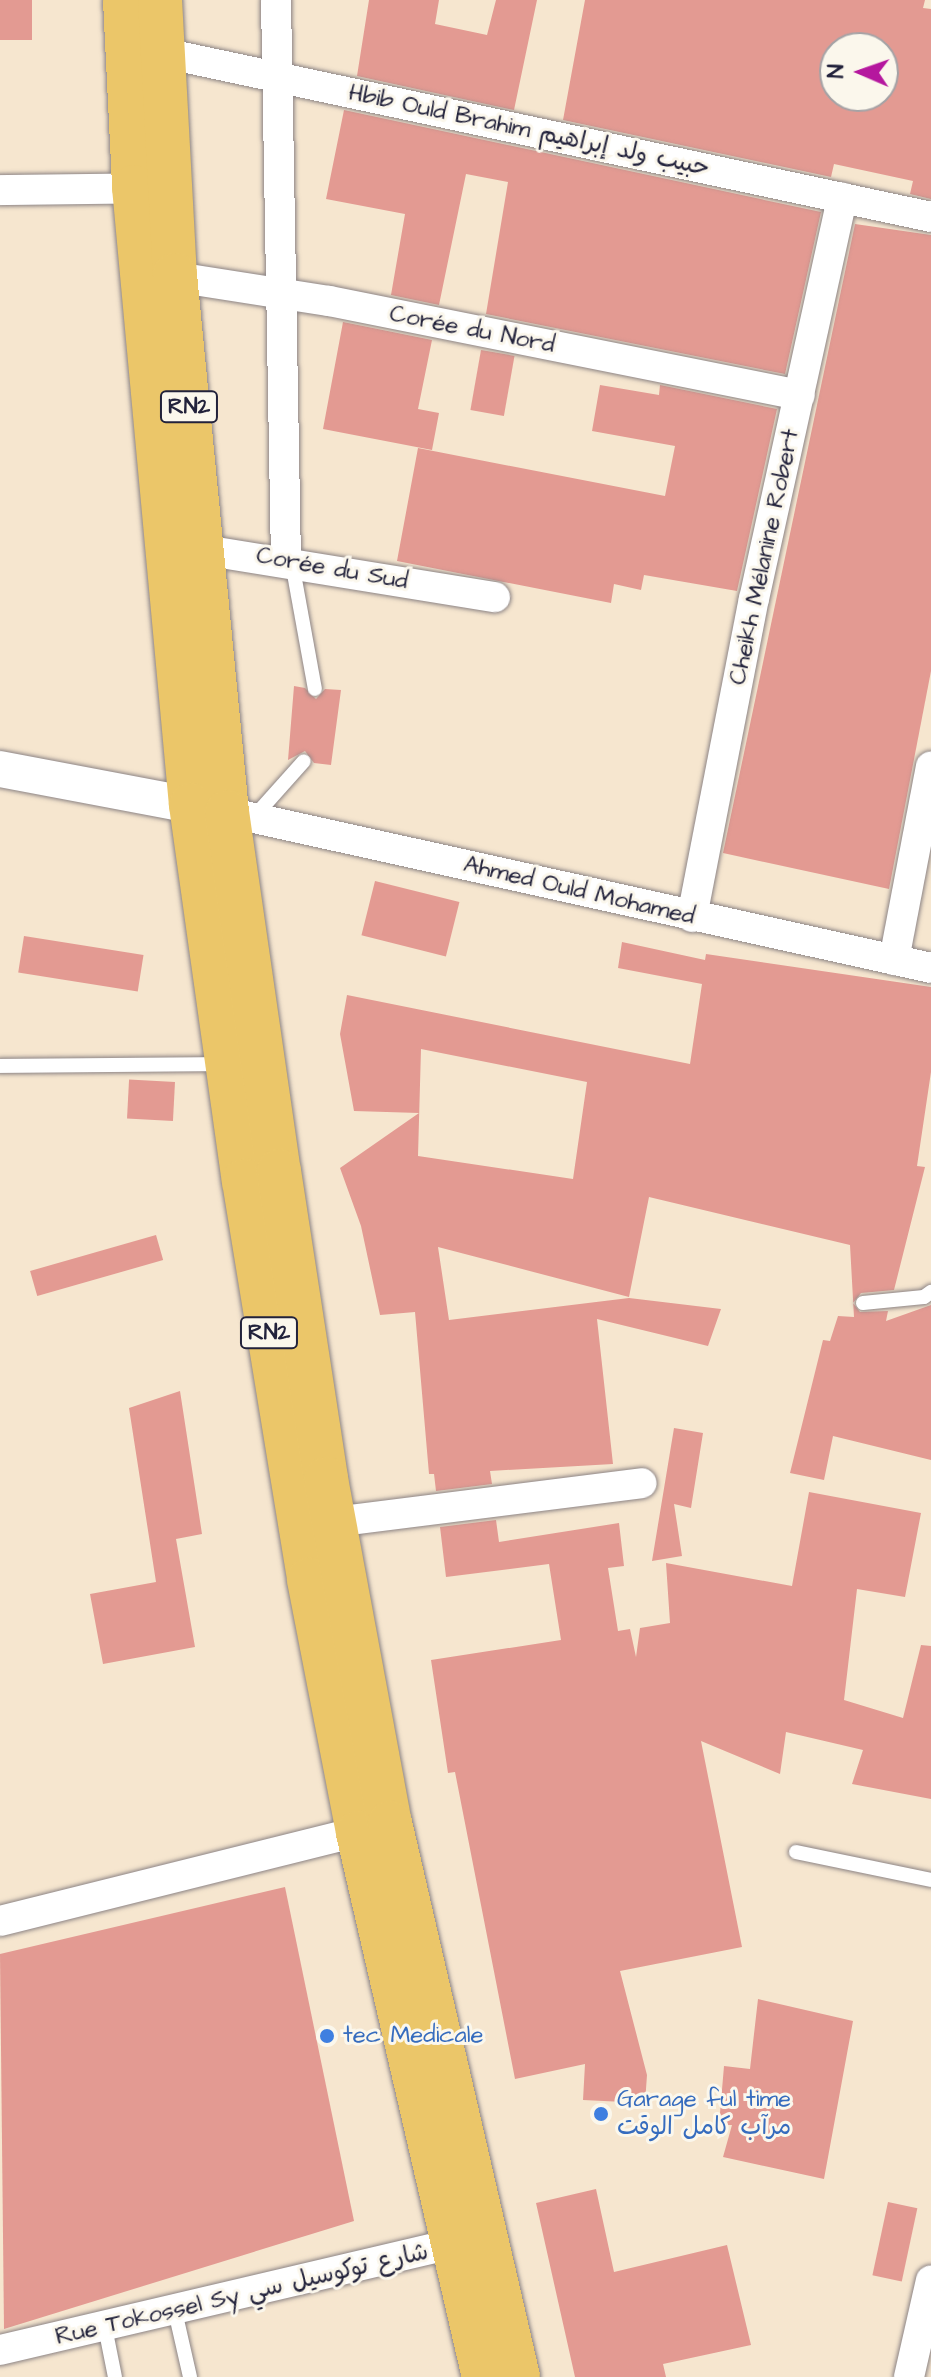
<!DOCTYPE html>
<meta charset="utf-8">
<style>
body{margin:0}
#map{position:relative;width:931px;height:2377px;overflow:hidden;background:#f6e6cf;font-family:"Architects Daughter","Playpen Sans Arabic",sans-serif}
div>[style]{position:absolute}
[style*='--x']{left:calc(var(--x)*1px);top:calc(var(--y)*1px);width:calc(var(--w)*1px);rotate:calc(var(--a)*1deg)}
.building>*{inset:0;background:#e39a92;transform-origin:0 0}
.roads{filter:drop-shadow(0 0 2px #8c8485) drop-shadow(0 0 2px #8c8485)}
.service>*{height:14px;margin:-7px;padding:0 7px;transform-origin:7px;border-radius:7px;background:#fff}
.minor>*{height:30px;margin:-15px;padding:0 15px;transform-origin:15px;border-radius:15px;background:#fff}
.tertiary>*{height:36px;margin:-18px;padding:0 18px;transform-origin:18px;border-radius:18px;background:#fff}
.trunk>*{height:44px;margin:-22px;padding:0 22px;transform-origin:22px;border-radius:22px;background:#ebc669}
.dots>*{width:22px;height:22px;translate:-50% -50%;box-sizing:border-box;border:4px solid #fbf7ec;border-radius:50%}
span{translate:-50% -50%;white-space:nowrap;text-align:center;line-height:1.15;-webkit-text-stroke:6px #fbf7ec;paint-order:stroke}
.shield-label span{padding:2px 6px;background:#fbf7ec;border:2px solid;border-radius:6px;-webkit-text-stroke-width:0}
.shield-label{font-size:22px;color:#22223b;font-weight:700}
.street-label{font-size:24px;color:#22223b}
.shop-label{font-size:24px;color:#366cbe}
.left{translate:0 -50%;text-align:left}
.north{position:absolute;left:819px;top:32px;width:80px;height:80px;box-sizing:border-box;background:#fbf7ec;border:2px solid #a4a2a5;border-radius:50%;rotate:272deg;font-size:22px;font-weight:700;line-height:32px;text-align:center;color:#22223b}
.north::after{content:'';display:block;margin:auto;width:28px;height:36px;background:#b5179e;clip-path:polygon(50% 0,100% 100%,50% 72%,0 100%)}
</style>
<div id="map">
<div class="building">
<i style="left:0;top:0;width:32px;height:40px"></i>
<i style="clip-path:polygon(369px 0,439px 0,435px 24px,487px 35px,496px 0,537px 0,514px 110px,357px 76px)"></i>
<i style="clip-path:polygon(evenodd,585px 0,925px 0,923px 8px,931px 9px,931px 199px,910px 194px,913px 181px,834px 164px,831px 177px,563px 120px,585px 0,835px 48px,883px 48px,883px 96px,835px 96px,835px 48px)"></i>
<i style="clip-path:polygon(344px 110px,821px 212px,785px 374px,486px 314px,508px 182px,466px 174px,439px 305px,391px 295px,405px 214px,326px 199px)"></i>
<i style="clip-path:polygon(855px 224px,931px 235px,931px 671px,889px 889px,723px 853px)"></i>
<i style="clip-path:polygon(343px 322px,432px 340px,418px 409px,439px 413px,432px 450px,323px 429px)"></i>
<i style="left:481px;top:350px;width:34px;height:61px;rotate:10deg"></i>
<i style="clip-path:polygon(600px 385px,659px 395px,660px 385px,777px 409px,737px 591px,644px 575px,641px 590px,614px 584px,611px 603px,397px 561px,418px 448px,665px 496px,675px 446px,592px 431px)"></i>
<i style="clip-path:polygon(294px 686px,305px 688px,316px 699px,325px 689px,341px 690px,331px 765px,314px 763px,305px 751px,288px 760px)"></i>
<i style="left:375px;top:881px;width:87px;height:56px;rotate:14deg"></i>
<i style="left:24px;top:936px;width:121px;height:37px;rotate:9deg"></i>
<i style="clip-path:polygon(evenodd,622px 942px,705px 960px,706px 954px,931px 987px,931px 1072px,917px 1166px,925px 1167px,894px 1290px,861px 1293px,853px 1303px,860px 1312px,888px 1311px,886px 1321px,931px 1305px,931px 1460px,833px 1436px,824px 1480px,790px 1473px,823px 1340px,830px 1341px,838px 1316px,854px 1317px,850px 1245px,649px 1197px,629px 1297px,438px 1247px,449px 1320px,629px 1298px,721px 1309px,708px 1346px,597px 1319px,613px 1464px,490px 1471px,492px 1484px,436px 1491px,434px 1474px,429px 1474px,415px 1312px,380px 1315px,361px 1226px,340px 1168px,419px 1113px,354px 1111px,340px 1034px,347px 995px,690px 1064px,702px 984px,618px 968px,622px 942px,421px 1049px,587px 1082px,573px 1179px,418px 1156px,421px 1049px)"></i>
<i style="left:175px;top:1082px;width:39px;height:46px;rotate:93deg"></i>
<i style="left:156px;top:1235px;width:26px;height:131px;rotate:74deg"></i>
<i style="clip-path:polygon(180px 1391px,202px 1534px,176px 1539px,195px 1647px,103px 1664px,90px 1594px,156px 1582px,129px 1408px)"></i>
<i style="clip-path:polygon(674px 1428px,703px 1433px,691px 1508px,674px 1504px,682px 1556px,652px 1561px)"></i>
<i style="clip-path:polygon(809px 1492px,921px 1513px,905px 1597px,857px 1589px,844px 1700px,903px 1718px,921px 1645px,931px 1646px,931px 1799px,852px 1784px,863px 1750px,786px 1732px,780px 1774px,701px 1741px,742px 1947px,620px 1971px,647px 2075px,645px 2103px,583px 2100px,585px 2064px,515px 2079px,455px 1772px,448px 1773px,431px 1660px,561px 1640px,549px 1564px,446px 1577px,440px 1527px,496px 1520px,499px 1542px,619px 1523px,624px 1566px,608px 1568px,618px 1631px,630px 1629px,636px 1657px,640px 1628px,670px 1623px,666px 1563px,792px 1586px)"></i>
<i style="clip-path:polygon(285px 1887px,354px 2221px,4px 2329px,0 1954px)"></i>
<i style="clip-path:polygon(758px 1999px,853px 2021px,824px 2179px,723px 2157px,732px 2125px,719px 2125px,724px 2066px,750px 2069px)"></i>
<i style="clip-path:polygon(596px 2189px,614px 2272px,727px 2245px,751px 2345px,663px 2364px,666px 2377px,575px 2377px,536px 2203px)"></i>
<i style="left:888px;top:2202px;width:30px;height:75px;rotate:12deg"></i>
</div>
<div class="roads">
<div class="service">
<i style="--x:292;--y:563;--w:128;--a:79.7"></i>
<i style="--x:253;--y:818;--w:76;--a:-48.2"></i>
<i style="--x:0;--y:1066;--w:223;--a:-0.5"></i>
<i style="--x:863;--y:1303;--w:61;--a:-5.6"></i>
<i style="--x:924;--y:1297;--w:9;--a:-36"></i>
<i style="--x:796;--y:1852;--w:138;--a:11.7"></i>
<i style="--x:175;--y:2311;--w:68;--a:77.2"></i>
<i style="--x:105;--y:2327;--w:51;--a:78.7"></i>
</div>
<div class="minor">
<i style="--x:276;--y:0;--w:561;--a:88.98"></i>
<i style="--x:145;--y:49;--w:804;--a:12.06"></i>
<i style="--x:0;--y:190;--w:154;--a:-0.7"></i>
<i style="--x:156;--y:274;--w:175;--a:8.9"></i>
<i style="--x:329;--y:301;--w:480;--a:11.3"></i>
<i style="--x:185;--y:547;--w:314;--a:9.2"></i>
<i style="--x:227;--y:812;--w:721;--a:12.49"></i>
<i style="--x:692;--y:917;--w:324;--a:-79"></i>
<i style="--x:754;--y:599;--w:411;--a:-77.6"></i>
<i style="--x:894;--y:960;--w:197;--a:-79.2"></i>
<i style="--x:334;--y:1522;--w:310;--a:-7.2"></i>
<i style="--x:0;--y:1921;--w:389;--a:-14"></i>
<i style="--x:0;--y:2350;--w:482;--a:-13.2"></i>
<i style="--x:909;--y:2377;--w:99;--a:-77.2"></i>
</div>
<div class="tertiary">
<i style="--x:0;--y:769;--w:221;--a:10.7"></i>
</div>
<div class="trunk">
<i style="--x:125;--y:0;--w:187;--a:87.2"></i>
<i style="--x:134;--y:187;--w:621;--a:84.73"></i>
<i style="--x:191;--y:805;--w:380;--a:82"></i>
<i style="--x:244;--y:1181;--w:404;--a:80.7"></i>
<i style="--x:309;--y:1580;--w:258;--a:79"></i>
<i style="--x:358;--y:1833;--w:558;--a:76.96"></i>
<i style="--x:160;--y:0;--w:275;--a:86.9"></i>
<i style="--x:175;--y:275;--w:540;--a:84.47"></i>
<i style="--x:227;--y:812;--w:363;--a:81.8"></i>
<i style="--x:279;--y:1171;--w:312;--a:81.3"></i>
<i style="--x:326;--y:1479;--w:350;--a:79.5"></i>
<i style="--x:390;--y:1823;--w:569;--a:76.99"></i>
</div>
</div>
<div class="dots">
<i style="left:327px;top:2036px;background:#3f7fe0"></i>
<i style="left:601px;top:2114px;background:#3f7fe0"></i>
</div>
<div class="shield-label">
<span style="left:189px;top:407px">RN2</span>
<span style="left:269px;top:1333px">RN2</span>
</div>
<div class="street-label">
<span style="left:529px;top:131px;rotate:12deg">Hbib Ould Brahim حبيب ولد إبراهيم</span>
<span style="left:472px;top:330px;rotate:11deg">Corée du Nord</span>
<span style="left:765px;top:557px;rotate:-78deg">Cheikh Mélanine Robert</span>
<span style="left:332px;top:569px;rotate:10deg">Corée du Sud</span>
<span style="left:579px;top:891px;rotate:13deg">Ahmed Ould Mohamed</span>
<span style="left:242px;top:2295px;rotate:-13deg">Rue Tokossel Sy شارع توكوسيل سي</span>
</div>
<div class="shop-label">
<span class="left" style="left:343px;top:2036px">tec Medicale</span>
<span class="left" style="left:617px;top:2114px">Garage ful time<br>مرآب كامل الوقت</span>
</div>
<div class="north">N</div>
</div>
